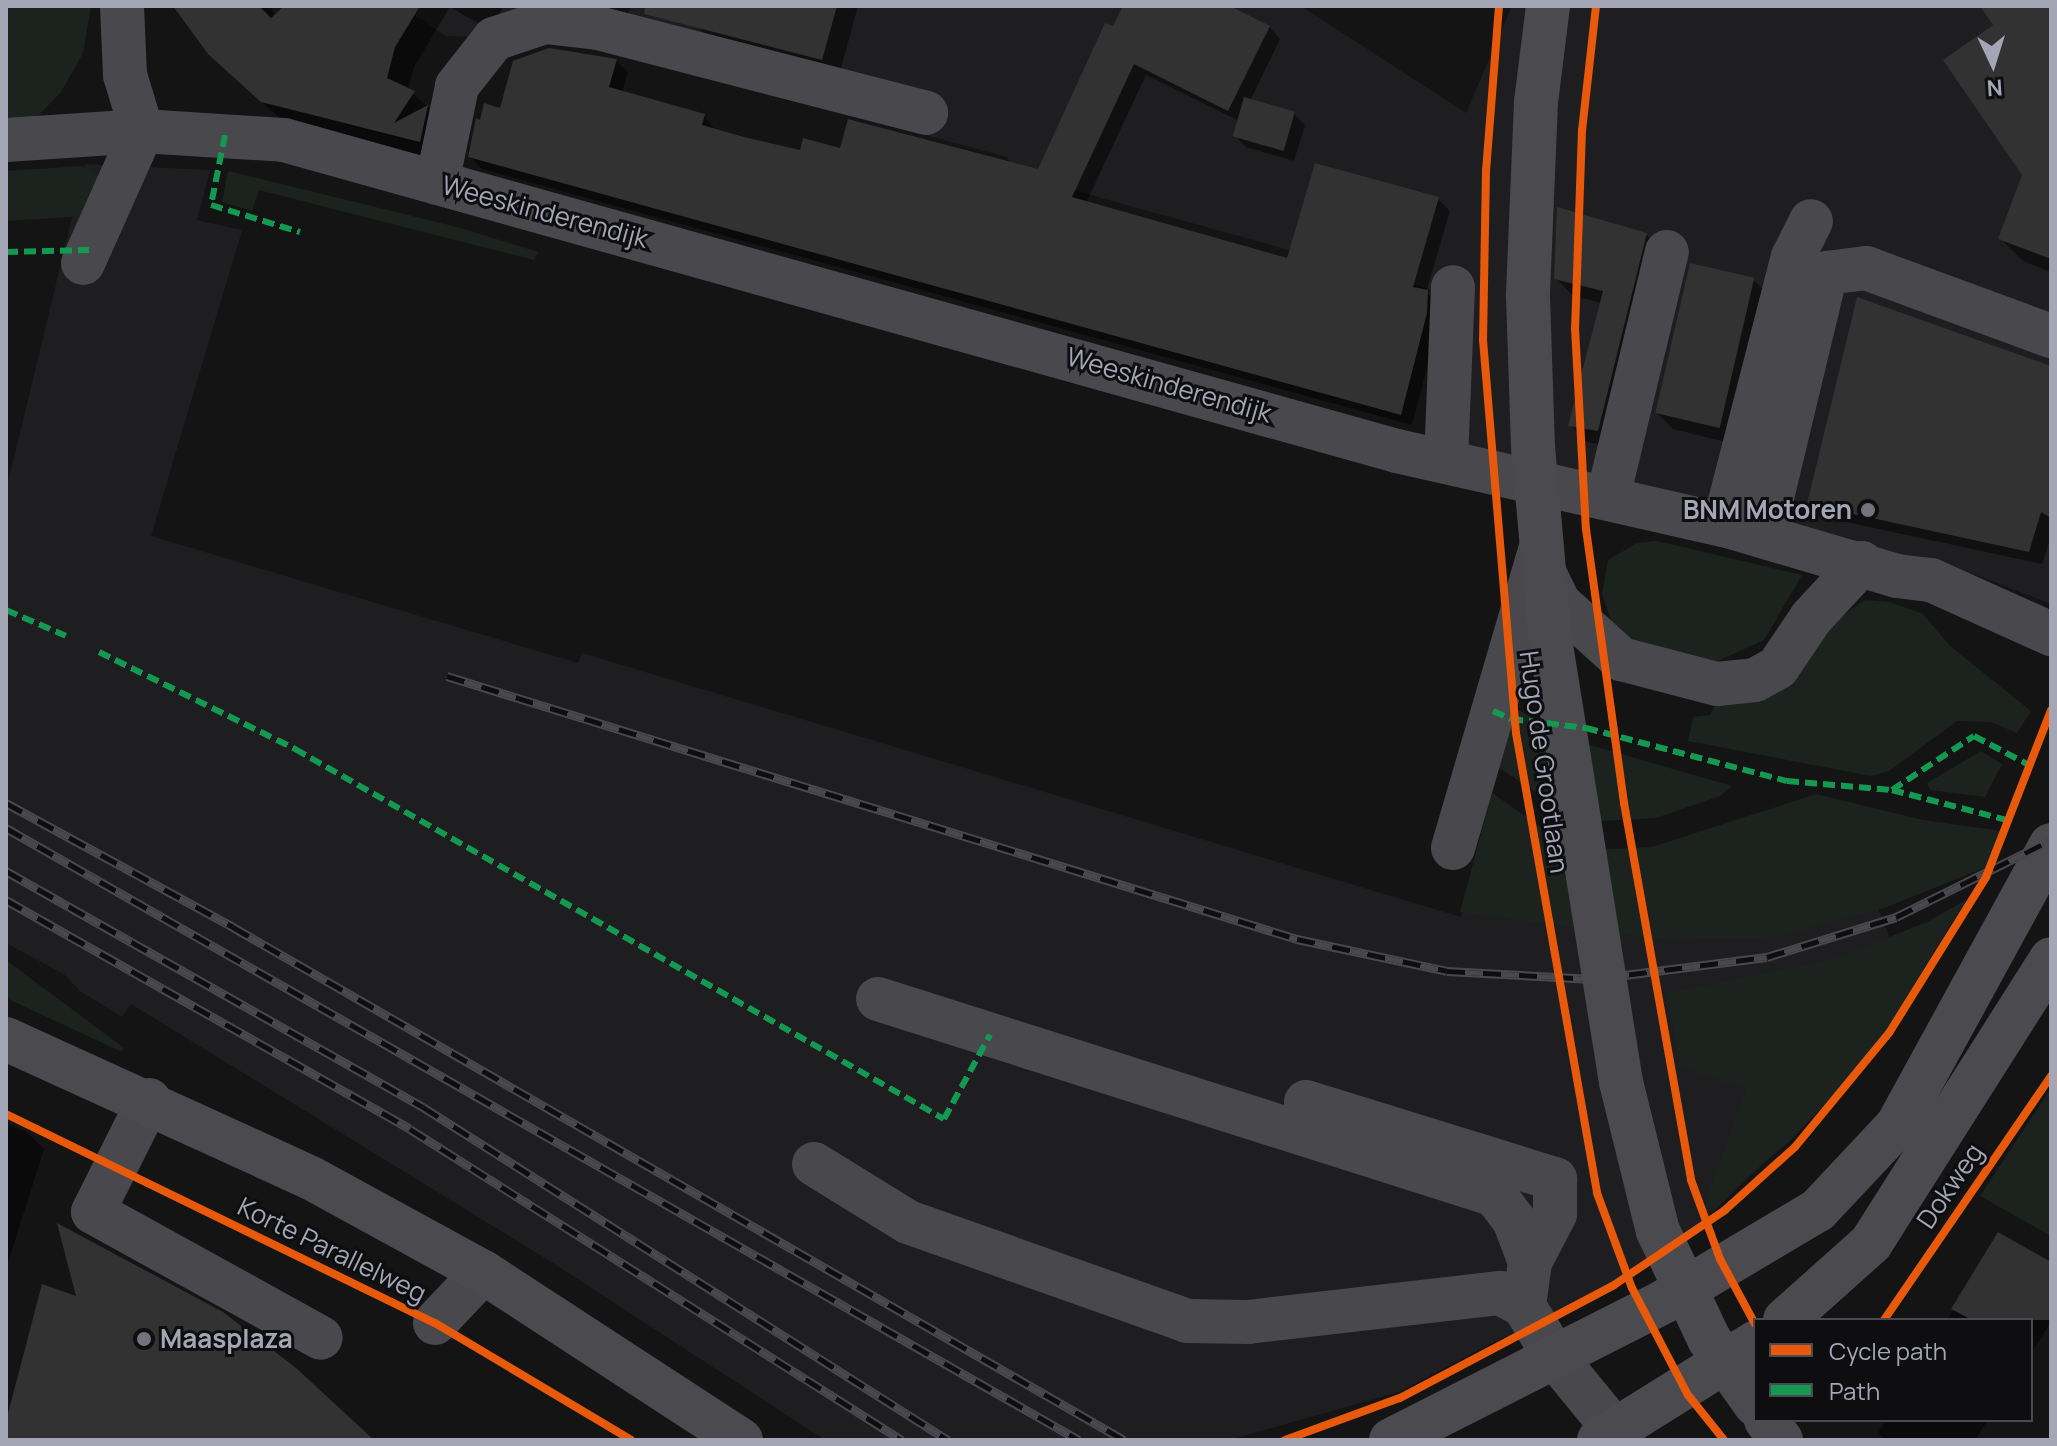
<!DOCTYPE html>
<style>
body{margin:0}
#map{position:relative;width:2057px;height:1446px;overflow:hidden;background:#141414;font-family:Manrope,sans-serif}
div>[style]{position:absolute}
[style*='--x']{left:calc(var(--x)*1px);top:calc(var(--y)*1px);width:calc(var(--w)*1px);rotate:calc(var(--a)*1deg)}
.built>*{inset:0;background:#1e1e20}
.green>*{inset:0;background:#1c231e}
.shadow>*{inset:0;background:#0007}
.building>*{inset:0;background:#323233;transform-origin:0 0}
.minor>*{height:44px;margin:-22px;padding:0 22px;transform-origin:22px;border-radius:22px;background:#48484d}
.major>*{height:44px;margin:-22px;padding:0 22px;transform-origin:22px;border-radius:22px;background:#4a4a4f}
.rail>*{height:9px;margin-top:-4.5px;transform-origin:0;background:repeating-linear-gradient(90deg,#0e0e10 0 18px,#48484d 0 36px);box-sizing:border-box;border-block:2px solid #48484d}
.major-bridge>*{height:44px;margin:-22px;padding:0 22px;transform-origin:22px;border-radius:22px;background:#4a4a4f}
.quiet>*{height:6px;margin-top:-3px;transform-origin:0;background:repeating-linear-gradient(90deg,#139951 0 12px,transparent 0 18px)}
.cycleway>*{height:8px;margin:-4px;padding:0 4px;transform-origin:4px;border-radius:4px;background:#e8590c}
.dots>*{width:22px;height:22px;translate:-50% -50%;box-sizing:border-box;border:4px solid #0e0e10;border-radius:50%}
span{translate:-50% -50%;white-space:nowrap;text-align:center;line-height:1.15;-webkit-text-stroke:6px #0e0e10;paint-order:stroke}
.street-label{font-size:26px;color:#a4a6b6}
.poi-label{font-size:26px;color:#a4a6b6;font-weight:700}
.right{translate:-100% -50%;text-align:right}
.left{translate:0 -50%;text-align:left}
.frame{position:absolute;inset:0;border:8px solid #a4a6b6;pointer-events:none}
.legend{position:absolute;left:1753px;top:1318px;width:280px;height:104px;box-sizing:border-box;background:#0e0e10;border:2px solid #4a4b52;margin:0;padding:10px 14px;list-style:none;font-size:24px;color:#a4a6b6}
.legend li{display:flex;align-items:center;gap:16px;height:40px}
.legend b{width:40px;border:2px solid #4a4b52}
.north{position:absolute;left:1953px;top:24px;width:80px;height:80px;-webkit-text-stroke:6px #0e0e10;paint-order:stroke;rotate:176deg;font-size:22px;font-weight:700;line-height:32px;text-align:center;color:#a4a6b6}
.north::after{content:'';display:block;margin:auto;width:28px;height:36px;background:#a4a6b6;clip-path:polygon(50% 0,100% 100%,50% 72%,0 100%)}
</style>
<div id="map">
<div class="built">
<i style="clip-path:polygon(400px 6px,1301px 6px,1466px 113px,1512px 6px,2051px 6px,2051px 604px,1976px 575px,1640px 494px,1429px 452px,1441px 292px,1018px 175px,1007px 157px,573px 40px,446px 36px)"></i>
<i style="clip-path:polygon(85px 164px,210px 170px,197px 220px,242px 230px,151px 536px,578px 663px,582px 653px,1461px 917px,1470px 887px,1869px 885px,1909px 987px,1812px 1117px,1714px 1211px,1617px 1287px,1526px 1338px,1506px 1336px,1399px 1392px,1229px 1440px,825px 1440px,553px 1263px,131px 1004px,122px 1017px,80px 991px,65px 975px,6px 943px,6px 491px)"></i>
</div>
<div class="green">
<i style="clip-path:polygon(6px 6px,91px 6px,83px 53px,61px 92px,35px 119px,6px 121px)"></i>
<i style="clip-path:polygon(82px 166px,103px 179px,85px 216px,6px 221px,6px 171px)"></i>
<i style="clip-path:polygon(228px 171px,457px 227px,538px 252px,534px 260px,259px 190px,252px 211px,222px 202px)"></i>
<i style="clip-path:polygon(1657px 541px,1802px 575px,1764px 640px,1711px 664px,1616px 635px,1602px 594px,1608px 560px,1637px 543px)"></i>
<i style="clip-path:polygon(1865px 600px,1890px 602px,1923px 614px,1950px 646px,2031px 711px,2017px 733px,1991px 722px,1957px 721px,1889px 771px,1871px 776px,1688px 741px,1693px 717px,1710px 715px,1716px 704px)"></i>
<i style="clip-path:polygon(1514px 708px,1583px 743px,1732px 786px,1720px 796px,1656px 818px,1601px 821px,1565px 811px,1498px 767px)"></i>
<i style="clip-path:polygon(1981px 751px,2002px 764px,1985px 797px,1930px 790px,1927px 783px)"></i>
<i style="clip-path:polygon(1492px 793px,1544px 829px,1590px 850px,1652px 847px,1816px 794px,1923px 820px,2002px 831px,1989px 866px,1884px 908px,1775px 937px,1669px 940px,1460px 912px)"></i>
<i style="clip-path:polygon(1966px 900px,1885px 1032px,1848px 1079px,1791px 1140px,1701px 1215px,1746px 1089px,1680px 1067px,1667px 993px,1834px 959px,1927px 922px)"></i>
<i style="clip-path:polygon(6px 960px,124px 1048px,122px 1052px,6px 998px)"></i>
<i style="clip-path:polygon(2051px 1088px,2051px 1236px,1980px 1196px)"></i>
</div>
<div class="shadow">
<i style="clip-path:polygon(184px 6px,270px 6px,287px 43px,310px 6px,504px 6px,488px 29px,450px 7px,414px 67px,408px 90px,434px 112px,439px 161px,283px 121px,230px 73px)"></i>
<i style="clip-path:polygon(539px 6px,632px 6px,622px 22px)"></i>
<i style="clip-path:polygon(703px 6px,858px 6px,839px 76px,715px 44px,698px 27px)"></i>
<i style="clip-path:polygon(1125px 6px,1226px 6px,1269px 27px,1280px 39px,1250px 101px,1294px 114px,1305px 125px,1294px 161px,1246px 147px,1235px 136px,1239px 121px,1146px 75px,1086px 203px,1289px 260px,1438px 199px,1450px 211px,1426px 292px,1439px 304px,1438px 326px,1412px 425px,482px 169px,470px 157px,481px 123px,616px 61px,628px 72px,622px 93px,704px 116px,715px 130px,801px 153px,841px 150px,1039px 171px)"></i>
<i style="clip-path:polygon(1983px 6px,2051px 6px,2051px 272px,2023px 261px,2001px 239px,2024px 175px,1996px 26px)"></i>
<i style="clip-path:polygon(1646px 234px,1663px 252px,1615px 447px,1587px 442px,1570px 425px,1602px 303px,1573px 296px,1556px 278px)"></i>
<i style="clip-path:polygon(1753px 279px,1770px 297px,1734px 444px,1673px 429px,1656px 412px)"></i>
<i style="clip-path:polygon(2051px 368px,2051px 537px,2042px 564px,1823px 517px,1809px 503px)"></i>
<i style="clip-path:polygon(6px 1124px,27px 1132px,44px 1149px,6px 1269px)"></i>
<i style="clip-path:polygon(1999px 1235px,2051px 1264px,2051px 1322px,2031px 1353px,2031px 1320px,1947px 1320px)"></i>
<i style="clip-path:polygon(1886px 1420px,1988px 1420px,1975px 1440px,1885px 1440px,1878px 1433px)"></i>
</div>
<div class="building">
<i style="clip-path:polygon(173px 6px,259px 6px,271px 18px,284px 6px,420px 6px,395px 47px,387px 78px,415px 91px,394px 123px,428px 105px,420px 142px,261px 102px,208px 54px)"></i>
<i style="clip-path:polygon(645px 6px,837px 6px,822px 60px,644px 14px)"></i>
<i style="clip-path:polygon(1123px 6px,1230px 6px,1270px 26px,1228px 111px,1134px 64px,1072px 197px,1287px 258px,1315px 163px,1439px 197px,1413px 287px,1428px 290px,1427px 313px,1401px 415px,468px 157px,476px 118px,480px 120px,484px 103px,500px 108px,513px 61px,549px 48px,617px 59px,609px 87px,705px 114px,702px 125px,744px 137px,800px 150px,803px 138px,840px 148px,848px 119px,1038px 169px,1105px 23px,1113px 26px)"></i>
<i style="clip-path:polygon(1980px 6px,2051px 6px,2051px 259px,1998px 239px,2022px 175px,1943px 60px,1993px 25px)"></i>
<i style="left:1244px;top:97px;width:53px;height:41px;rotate:16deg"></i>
<i style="clip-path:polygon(1557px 207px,1647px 233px,1598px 431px,1568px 426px,1603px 291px,1554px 279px)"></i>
<i style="left:1690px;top:263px;width:66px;height:154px;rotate:13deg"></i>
<i style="clip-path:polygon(1857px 297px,2051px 366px,2051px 518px,2041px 512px,2029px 552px,1807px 504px)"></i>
<i style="clip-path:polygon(57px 1223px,223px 1312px,296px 1368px,374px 1440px,6px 1440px,6px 1421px,42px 1284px,76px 1296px)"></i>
<i style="clip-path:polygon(1998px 1232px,2051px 1262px,2051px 1320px,1972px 1320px,1951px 1309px)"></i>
</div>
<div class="minor">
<i style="--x:122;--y:6;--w:69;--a:87.5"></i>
<i style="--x:125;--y:75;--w:59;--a:73.1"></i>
<i style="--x:6;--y:140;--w:136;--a:-3.8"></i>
<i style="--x:142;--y:131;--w:142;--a:3.6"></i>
<i style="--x:284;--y:140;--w:1156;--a:15.61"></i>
<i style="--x:1397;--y:451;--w:335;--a:12.8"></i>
<i style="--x:1724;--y:525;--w:180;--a:16.4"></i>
<i style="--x:1897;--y:576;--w:34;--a:7"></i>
<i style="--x:1931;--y:580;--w:132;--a:24.2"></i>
<i style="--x:437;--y:183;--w:99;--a:-78.3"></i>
<i style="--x:457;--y:86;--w:60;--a:-51.8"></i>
<i style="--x:494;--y:39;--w:54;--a:-18.4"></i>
<i style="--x:545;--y:22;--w:53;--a:6.5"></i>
<i style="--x:598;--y:28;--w:339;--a:14.5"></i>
<i style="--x:83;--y:263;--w:145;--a:-65.9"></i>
<i style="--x:1446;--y:461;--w:174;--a:-87.7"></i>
<i style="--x:1608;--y:497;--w:252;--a:-76.5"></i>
<i style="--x:1724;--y:525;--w:277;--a:-75.6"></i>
<i style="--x:1793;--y:257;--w:40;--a:-63.4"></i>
<i style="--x:1763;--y:535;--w:269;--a:-76.5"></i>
<i style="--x:1826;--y:273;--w:40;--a:-7.1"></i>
<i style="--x:1866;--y:268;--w:197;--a:20.2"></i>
<i style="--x:1539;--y:562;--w:46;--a:64"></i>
<i style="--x:1559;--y:603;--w:84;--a:42.1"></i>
<i style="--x:1621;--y:659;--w:99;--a:14.6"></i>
<i style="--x:1717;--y:684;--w:38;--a:-6"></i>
<i style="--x:1755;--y:680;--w:26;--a:-29"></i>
<i style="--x:1778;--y:667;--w:59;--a:-56"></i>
<i style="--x:1811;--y:618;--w:75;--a:-47.2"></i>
<i style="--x:1453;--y:848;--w:314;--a:-73.7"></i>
<i style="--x:878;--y:999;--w:647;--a:17.62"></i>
<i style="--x:1495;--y:1195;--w:31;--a:53"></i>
<i style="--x:1514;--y:1220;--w:45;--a:69.1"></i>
<i style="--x:1530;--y:1262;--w:44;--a:97.8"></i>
<i style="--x:149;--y:1100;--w:125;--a:116.6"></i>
<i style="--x:93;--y:1212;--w:260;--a:28.9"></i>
<i style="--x:1306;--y:1102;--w:261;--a:17.2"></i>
<i style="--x:1555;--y:1179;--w:35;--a:90"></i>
<i style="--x:1555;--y:1214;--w:54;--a:117.5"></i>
<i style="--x:814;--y:1164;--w:110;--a:31.7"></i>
<i style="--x:908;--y:1222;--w:296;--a:19.5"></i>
<i style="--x:1187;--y:1321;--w:61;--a:0.9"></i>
<i style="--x:1248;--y:1322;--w:254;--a:-6.6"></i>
<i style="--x:1500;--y:1293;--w:27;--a:28"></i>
<i style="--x:1524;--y:1306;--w:60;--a:58.7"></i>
<i style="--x:1555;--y:1357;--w:107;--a:50.7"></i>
<i style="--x:435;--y:1323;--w:70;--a:-46.7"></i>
</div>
<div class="major">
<i style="--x:6;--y:1039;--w:335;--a:24.5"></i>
<i style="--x:311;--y:1178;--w:196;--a:28.7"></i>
<i style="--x:483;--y:1272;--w:308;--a:33.1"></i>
<i style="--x:1785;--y:1320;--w:115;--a:-41.8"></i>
<i style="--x:1871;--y:1243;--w:336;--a:-57.6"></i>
<i style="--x:1766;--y:1420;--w:25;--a:53"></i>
<i style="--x:1391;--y:1440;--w:305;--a:-26.9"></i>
<i style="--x:1663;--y:1302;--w:180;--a:-30.7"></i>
<i style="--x:1818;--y:1210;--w:115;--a:-46.8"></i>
<i style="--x:1897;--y:1126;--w:320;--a:-61.3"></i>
<i style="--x:1599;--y:1440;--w:184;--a:-31.9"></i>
</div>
<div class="rail">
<i style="--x:447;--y:676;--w:890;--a:17.19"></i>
<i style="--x:1297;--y:939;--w:153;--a:12"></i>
<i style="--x:1447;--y:971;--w:146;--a:3.1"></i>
<i style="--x:1593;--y:979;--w:175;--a:-7.2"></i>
<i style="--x:1767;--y:957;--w:135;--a:-17.2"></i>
<i style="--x:1896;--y:917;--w:173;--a:-26.4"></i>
<i style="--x:6;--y:803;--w:259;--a:28.6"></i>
<i style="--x:233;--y:927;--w:1028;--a:29.93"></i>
<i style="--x:6;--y:828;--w:1235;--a:29.7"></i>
<i style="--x:6;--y:871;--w:479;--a:29.5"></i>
<i style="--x:423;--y:1107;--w:622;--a:32.39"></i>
<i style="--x:6;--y:900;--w:464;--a:29.5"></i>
<i style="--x:410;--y:1129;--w:582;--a:32.3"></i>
</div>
<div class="major-bridge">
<i style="--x:1548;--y:6;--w:97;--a:97.1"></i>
<i style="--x:1536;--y:102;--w:194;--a:92.4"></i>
<i style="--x:1528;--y:296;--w:151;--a:88.1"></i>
<i style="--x:1533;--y:447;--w:193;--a:84.9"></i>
<i style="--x:1550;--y:639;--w:449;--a:80.9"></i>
<i style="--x:1621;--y:1082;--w:154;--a:76.1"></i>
<i style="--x:1658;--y:1231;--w:119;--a:64.7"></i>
<i style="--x:1709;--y:1339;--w:80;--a:54.7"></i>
</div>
<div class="quiet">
<i style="--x:225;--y:135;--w:71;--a:101.3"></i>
<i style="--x:211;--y:205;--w:93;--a:16.9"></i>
<i style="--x:6;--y:252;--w:83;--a:-1.4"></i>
<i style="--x:6;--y:610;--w:65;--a:23.4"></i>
<i style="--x:99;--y:652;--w:219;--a:26.3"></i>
<i style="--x:295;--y:749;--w:747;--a:29.69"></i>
<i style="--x:944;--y:1119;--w:96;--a:-61.3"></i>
<i style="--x:1493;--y:711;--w:20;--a:24"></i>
<i style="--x:1511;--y:719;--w:76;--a:6.8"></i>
<i style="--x:1586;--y:728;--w:208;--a:14.8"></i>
<i style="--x:1787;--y:781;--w:105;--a:4.9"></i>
<i style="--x:1892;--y:790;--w:122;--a:14.7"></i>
<i style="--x:1892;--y:790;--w:98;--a:-33.4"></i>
<i style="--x:1974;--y:736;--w:64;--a:27.8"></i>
</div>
<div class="cycleway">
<i style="--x:1499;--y:6;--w:165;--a:94.5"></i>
<i style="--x:1486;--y:170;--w:170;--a:91"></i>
<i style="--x:1483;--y:340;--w:394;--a:85.2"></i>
<i style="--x:1516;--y:733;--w:467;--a:80"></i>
<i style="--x:1597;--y:1193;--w:101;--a:69.8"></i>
<i style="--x:1632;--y:1288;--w:121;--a:62.4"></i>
<i style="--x:1688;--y:1395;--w:58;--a:51.3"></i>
<i style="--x:1596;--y:6;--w:125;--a:96.4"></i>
<i style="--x:1582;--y:130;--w:198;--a:92"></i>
<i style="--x:1575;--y:328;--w:201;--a:86.9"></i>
<i style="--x:1586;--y:529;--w:277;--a:82.1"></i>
<i style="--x:1624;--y:803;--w:383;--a:79.9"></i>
<i style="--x:1691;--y:1180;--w:84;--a:69.8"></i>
<i style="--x:1720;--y:1259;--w:74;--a:61.7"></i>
<i style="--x:6;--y:1114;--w:477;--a:26"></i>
<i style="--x:435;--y:1323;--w:228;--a:30.8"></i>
<i style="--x:1884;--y:1320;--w:296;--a:-55.6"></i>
<i style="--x:1285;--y:1440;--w:122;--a:-20.1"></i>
<i style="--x:1400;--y:1398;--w:242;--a:-27.8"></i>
<i style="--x:1614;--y:1285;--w:134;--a:-34"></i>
<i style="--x:1725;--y:1210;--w:94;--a:-42"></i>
<i style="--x:1795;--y:1147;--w:148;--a:-50.5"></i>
<i style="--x:1889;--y:1033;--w:184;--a:-58.1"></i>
<i style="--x:1986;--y:877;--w:179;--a:-68.7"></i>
</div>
<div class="dots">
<i style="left:1868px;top:510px;background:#72737d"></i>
<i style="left:144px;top:1339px;background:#72737d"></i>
</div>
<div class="street-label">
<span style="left:545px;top:212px;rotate:15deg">Weeskinderendijk</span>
<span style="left:1169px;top:385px;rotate:16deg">Weeskinderendijk</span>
<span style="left:1544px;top:762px;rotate:82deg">Hugo de Grootlaan</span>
<span style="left:1950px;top:1186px;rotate:-56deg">Dokweg</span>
<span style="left:332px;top:1250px;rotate:26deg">Korte Parallelweg</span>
</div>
<div class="poi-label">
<span class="right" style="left:1852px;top:510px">BNM Motoren</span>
<span class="left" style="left:160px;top:1339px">Maasplaza</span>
</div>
<div class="frame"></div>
<ul class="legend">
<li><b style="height:10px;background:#e8590c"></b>Cycle path</li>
<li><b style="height:10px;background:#139951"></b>Path</li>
</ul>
<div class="north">N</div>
</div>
